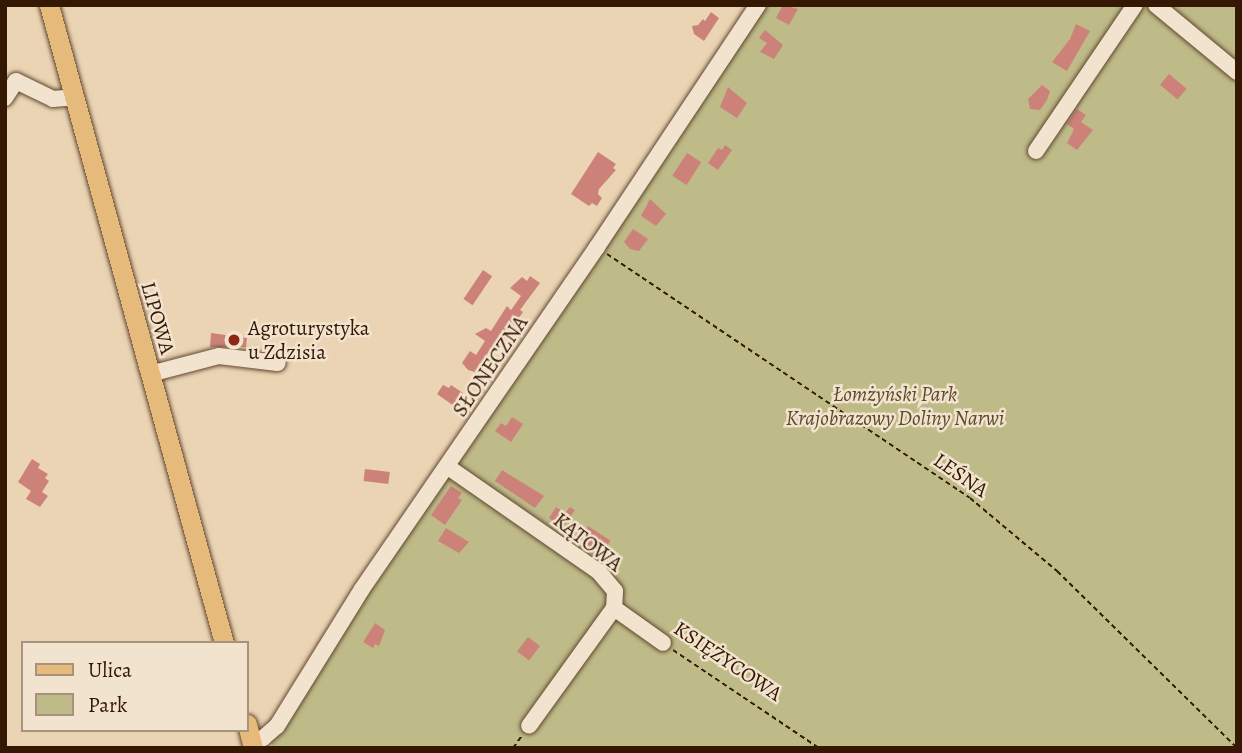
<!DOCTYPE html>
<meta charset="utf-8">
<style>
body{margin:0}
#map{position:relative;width:1242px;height:753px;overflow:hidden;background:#ebd4b4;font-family:Alegreya,serif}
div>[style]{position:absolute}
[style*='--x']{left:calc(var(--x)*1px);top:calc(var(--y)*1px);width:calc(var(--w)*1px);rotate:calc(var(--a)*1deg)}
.green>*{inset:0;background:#bebb89}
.building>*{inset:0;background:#cd8279;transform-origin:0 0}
.path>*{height:2px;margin-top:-1px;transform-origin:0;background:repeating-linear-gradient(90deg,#341803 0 5px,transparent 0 8.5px)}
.roads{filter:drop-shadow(0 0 2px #62472f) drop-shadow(0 0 2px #62472f)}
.minor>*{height:16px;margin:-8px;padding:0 8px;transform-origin:8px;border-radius:8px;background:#f2e3ce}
.major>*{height:19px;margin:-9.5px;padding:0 9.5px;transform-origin:9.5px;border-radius:9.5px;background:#e6ba7a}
.dots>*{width:19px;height:19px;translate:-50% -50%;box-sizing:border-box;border:4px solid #f2e3ce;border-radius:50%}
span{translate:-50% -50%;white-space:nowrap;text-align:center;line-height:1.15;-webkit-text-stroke:5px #f2e3ce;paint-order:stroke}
.street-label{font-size:21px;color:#341803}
.poi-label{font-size:21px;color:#341803}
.left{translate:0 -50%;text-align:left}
.park-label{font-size:21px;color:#5d492b;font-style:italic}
.frame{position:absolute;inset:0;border:7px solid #341803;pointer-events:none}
.legend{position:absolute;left:21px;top:641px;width:228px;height:91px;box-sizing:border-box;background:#f2e3ce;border:2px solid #a6927d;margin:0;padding:9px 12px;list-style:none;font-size:21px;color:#341803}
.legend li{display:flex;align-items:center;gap:14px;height:35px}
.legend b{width:35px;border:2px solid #a6927d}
</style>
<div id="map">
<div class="green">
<i style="clip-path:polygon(751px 5px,1237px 5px,1237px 748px,273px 748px,268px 730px)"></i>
</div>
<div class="building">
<i style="clip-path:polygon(783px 5px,798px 9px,789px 25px,776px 18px)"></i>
<i style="clip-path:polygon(711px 12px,719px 18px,704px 41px,694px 34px,692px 26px,698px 25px,703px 19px,705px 21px)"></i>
<i style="clip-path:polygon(1076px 24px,1090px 31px,1067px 71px,1052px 62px,1070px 39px)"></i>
<i style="clip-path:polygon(765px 30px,783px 45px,774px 59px,760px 52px,767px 43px,759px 38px)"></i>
<i style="left:1169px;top:74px;width:23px;height:14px;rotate:40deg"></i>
<i style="clip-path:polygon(1042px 85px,1050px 91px,1047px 100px,1040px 110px,1030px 109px,1028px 99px)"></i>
<i style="clip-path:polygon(728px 87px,747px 103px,737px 118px,720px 107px)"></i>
<i style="clip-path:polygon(1077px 109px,1086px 115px,1081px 122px,1093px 130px,1077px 150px,1067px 143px,1074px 129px,1067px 124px)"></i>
<i style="clip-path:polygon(725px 145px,732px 150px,718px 170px,708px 163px,718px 148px,722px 150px)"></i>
<i style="clip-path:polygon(598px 152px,616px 164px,613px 168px,616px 170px,599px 189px,598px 194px,602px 198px,597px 206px,592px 203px,589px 206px,571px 194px)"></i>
<i style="left:687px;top:153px;width:17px;height:27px;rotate:33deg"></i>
<i style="clip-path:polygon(650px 199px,666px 214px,656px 226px,641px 216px)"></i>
<i style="clip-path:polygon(633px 229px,648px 239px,639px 251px,630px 249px,624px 242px)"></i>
<i style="left:483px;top:270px;width:11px;height:35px;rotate:34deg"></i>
<i style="clip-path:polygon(530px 276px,540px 283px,520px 310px,523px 312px,501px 344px,498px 342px,494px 349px,491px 348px,475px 372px,468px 370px,462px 363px,470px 351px,476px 355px,485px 341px,475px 334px,486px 328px,491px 331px,507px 306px,511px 310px,521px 296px,510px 288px,522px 277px,527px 281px)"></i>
<i style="clip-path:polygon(211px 333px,247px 338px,246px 347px,210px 347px)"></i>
<i style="clip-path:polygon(443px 385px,449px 388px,451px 385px,463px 393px,454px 406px,437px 394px)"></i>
<i style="clip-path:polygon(512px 417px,523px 424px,511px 442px,495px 431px,501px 423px,506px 426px)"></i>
<i style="clip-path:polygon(32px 459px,40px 464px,38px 468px,48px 474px,45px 478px,49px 481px,42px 492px,48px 496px,40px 507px,26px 499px,31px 491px,18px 482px)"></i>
<i style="left:365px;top:469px;width:25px;height:12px;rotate:7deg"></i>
<i style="clip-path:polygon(502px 470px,544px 496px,535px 508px,495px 481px)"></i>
<i style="clip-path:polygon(451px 486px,462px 493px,458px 498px,462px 500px,445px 525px,431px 515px)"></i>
<i style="clip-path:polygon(556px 507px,565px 513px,570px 507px,575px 510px,562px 529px,549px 518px)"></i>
<i style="left:588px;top:526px;width:27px;height:16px;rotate:33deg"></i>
<i style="clip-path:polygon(446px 528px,469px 542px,459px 553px,438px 541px)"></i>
<i style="clip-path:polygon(375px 623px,385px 630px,379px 646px,375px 644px,373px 648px,363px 642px)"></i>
<i style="left:528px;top:637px;width:15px;height:18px;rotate:37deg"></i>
</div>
<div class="path">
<i style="--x:607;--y:254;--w:437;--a:33.9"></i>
<i style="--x:970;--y:498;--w:114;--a:40"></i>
<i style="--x:1057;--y:571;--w:252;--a:44.5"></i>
<i style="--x:673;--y:650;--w:176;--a:33.9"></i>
<i style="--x:513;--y:748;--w:14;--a:-54"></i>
</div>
<div class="roads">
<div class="minor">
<i style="--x:1156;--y:5;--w:105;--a:39.6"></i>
<i style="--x:5;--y:98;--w:20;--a:-57"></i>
<i style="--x:16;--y:81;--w:41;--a:25.9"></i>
<i style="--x:53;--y:99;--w:21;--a:-5"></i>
<i style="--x:1036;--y:151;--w:176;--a:-55.9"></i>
<i style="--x:150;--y:374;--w:71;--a:-14.6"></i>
<i style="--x:219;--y:356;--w:59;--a:6.8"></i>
<i style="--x:448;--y:467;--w:184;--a:34.8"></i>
<i style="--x:599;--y:572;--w:25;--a:50"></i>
<i style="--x:615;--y:591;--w:17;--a:93"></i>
<i style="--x:614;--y:608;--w:145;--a:125.8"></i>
<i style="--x:614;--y:608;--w:60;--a:35.5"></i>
<i style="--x:252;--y:742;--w:12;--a:-20"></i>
<i style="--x:263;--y:738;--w:18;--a:-41"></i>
<i style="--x:277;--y:726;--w:161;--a:-58.2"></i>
<i style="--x:362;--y:589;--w:415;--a:-55.5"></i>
<i style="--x:597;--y:247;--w:291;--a:-56.4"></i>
</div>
<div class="major">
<i style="--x:49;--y:5;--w:662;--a:74.66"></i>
<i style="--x:247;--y:724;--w:25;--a:76"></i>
</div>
</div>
<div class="dots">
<i style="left:234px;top:340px;background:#8f2418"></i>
</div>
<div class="street-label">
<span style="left:158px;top:318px;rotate:74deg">LIPOWA</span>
<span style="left:490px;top:366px;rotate:-56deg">SŁONECZNA</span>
<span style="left:961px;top:475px;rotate:35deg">LEŚNA</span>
<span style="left:588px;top:542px;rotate:38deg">KĄTOWA</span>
<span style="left:728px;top:661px;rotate:34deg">KSIĘŻYCOWA</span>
</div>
<div class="poi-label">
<span class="left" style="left:248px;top:340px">Agroturystyka<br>u Zdzisia</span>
</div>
<div class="park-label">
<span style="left:895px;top:406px">Łomżyński Park<br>Krajobrazowy Doliny Narwi</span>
</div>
<div class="frame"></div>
<ul class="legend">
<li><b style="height:9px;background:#e6ba7a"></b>Ulica</li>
<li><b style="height:19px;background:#bebb89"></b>Park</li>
</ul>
</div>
